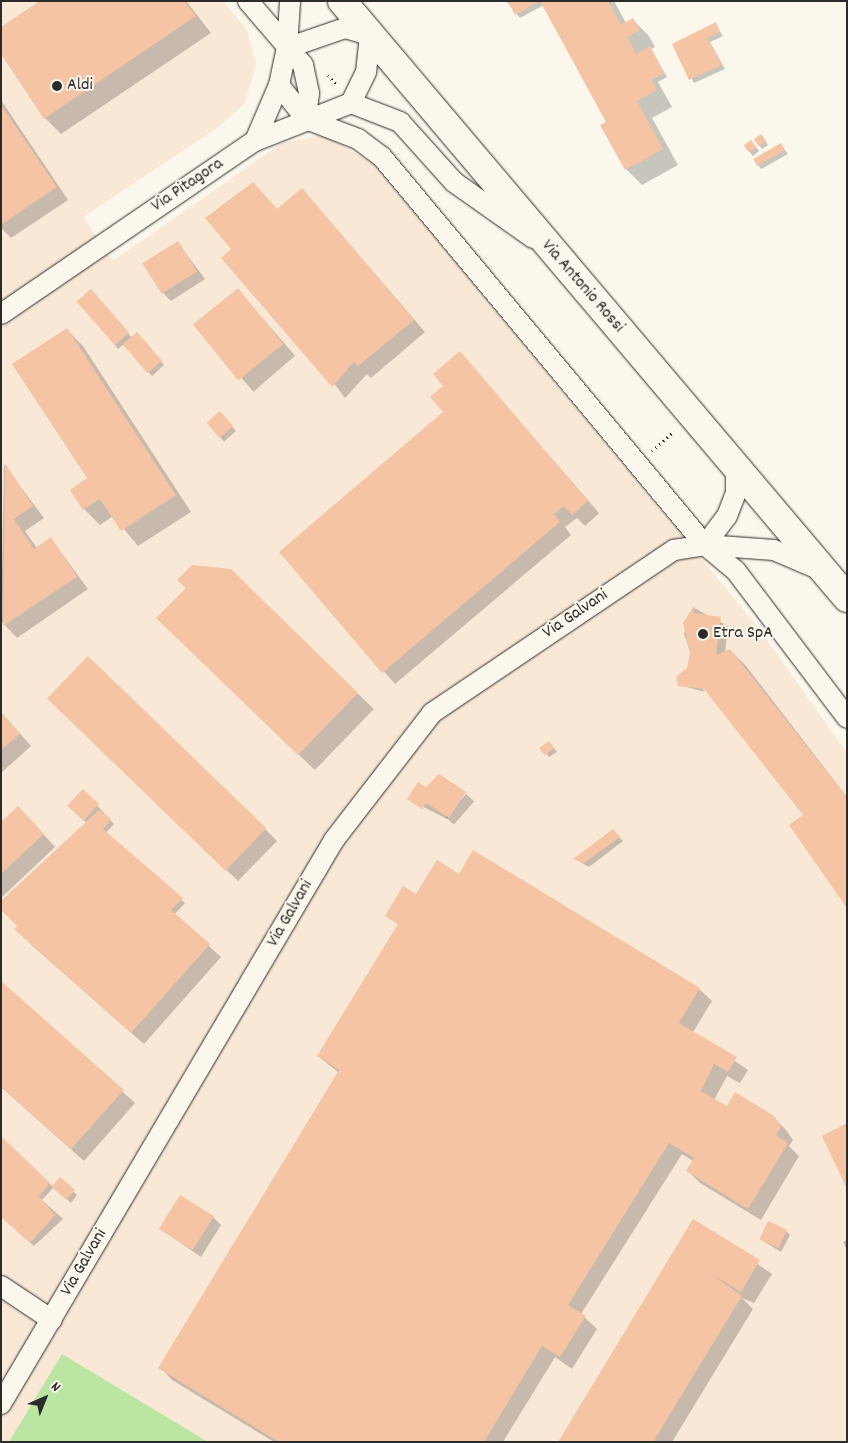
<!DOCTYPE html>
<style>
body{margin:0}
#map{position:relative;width:848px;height:1443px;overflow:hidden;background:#fbf7ec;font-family:Dekko,sans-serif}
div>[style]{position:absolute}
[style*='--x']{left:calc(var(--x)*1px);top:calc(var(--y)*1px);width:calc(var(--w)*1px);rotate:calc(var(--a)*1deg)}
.built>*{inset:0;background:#f9e8d6}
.green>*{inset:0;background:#bae5a3}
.shadow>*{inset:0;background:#0003;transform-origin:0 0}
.building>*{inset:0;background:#f4c4a4;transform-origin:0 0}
.path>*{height:3px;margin-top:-1.5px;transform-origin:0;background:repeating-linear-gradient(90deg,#2b2b2b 0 1px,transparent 0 5px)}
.roads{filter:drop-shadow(0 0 1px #2b2b2b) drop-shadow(0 0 1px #2b2b2b)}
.street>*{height:20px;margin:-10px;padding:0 10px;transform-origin:10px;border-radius:10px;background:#fbf7ec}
.primary>*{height:28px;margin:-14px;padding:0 14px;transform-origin:14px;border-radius:14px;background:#fbf7ec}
.dots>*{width:14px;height:14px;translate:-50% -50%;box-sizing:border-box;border:2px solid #fbf7ec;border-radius:50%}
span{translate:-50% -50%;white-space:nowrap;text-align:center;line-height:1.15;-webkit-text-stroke:4px #fbf7ec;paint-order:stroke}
.poi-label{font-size:18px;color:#2b2b2b}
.left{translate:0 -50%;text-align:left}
.street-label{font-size:18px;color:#2b2b2b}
.frame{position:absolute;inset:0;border:2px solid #2b2b2b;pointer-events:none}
.north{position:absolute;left:20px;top:1373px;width:50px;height:50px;-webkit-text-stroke:4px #fbf7ec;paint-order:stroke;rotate:44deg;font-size:14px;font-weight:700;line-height:20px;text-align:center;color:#2b2b2b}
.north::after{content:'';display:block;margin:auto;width:18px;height:22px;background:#2b2b2b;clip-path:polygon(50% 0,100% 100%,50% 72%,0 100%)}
</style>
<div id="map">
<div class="built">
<i style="clip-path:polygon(1px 1px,223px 1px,247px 30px,256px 64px,245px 103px,220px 126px,83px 217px,113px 261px,282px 143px,325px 135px,374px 164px,757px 626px,847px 753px,847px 1442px,1px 1442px)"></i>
</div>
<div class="green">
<i style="clip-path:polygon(62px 1354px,208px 1442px,9px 1442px)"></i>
</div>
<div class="shadow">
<i style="clip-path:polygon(42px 1px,186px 1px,211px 33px,61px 134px,45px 118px)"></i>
<i style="clip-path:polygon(506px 1px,614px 1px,626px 23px,633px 20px,649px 36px,655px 47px,651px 49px,667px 77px,658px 82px,672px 107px,652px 118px,678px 165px,642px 185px,626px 169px,608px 123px,544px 5px,520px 18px)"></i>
<i style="clip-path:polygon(715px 24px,723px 36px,710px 42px,725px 69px,694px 83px,673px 44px)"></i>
<i style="clip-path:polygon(1px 100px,68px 200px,11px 238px,1px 228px)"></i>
<i style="clip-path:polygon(761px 135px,768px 145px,762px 149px,759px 145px)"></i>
<i style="left:751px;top:141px;width:13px;height:8px;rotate:51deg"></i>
<i style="clip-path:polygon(781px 145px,788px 154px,761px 169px,758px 165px)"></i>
<i style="clip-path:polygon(253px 183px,278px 210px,302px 189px,425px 332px,371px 378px,367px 374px,345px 398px,233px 249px)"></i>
<i style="clip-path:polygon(178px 243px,205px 279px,171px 301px,163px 293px)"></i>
<i style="left:238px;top:290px;width:87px;height:55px;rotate:49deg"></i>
<i style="clip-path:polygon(95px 294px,132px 338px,141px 337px,164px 365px,152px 376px,124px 344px,118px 349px,115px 345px)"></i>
<i style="clip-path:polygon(67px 330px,83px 346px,191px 512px,138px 546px,113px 516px,100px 525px,84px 509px,89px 478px)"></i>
<i style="clip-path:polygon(460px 353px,599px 513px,585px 526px,577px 518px,565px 527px,571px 535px,395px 684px,280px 552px,444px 412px,444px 386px)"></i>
<i style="left:220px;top:413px;width:24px;height:16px;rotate:48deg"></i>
<i style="clip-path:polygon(4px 465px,44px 518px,25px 531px,37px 548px,51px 539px,88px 589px,17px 638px,1px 621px)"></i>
<i style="left:230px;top:570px;width:200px;height:85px;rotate:44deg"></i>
<i style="clip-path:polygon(694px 608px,728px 626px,725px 652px,730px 650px,746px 666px,847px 797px,847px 906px,804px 816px,691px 654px,684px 634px)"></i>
<i style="clip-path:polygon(691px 673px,705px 692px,679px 685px)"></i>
<i style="clip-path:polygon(61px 711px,265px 829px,277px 841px,238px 881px)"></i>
<i style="clip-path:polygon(1px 712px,31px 746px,1px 773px)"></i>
<i style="clip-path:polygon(552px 746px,557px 752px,549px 757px,541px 747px)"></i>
<i style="clip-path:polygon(424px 788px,464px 793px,447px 819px,408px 799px)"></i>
<i style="clip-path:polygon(83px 790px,114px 824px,106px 833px,185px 903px,174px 915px,221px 957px,144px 1044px,28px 942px,87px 823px,68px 805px)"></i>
<i style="left:466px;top:794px;width:11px;height:31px;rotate:41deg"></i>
<i style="clip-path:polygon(31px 820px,55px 847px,1px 898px,1px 824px)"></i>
<i style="clip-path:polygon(613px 831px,623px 841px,589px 867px,575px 859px)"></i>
<i style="clip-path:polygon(474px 852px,699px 989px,712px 1001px,693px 1032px,748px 1070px,740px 1083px,727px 1076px,714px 1100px,727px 1108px,773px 1117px,786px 1130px,793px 1140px,789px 1146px,799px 1156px,761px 1220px,700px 1183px,688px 1171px,693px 1161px,682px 1154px,581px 1314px,597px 1329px,572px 1369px,555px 1357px,503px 1442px,274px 1442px,172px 1380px,160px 1367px,339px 1073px,318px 1056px,399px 925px,387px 916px,460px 875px)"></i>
<i style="clip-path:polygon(1px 983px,135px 1103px,84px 1161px,1px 1087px)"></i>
<i style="clip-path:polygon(1px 1137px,53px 1187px,60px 1179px,77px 1195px,71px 1203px,54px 1187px,42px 1200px,63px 1219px,34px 1246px,1px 1216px)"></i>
<i style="clip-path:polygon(213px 1217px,221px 1225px,201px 1257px,162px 1230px)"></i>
<i style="clip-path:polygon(693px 1220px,772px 1274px,754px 1303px,742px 1298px,753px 1309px,672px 1442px,559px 1442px)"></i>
<i style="clip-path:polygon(786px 1231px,790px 1235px,781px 1252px,760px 1239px)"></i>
<i style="clip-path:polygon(847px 1240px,847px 1250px,843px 1242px)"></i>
</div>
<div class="building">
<i style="clip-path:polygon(40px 1px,184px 1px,196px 16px,44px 119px,1px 54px,1px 27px)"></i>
<i style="clip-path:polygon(508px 1px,608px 1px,621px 25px,633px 18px,640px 30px,627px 37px,636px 54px,650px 46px,664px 73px,651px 80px,657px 90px,637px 101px,663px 149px,625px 170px,600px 125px,606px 122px,540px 1px,515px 15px)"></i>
<i style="clip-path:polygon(716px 22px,720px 32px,707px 38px,722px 65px,689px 80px,672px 44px)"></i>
<i style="clip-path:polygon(1px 105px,57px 187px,1px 225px)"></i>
<i style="left:761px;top:134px;width:9px;height:9px;rotate:54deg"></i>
<i style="left:751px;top:140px;width:9px;height:9px;rotate:54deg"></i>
<i style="left:781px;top:143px;width:8px;height:32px;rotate:60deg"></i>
<i style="clip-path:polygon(253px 182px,277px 209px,302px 188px,414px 320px,358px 366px,354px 362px,332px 387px,221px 258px,231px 249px,205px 218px)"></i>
<i style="left:178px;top:241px;width:36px;height:42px;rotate:58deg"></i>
<i style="left:238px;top:288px;width:72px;height:58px;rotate:51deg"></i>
<i style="left:91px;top:289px;width:58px;height:19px;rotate:49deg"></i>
<i style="clip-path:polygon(67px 328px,176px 495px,121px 531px,100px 499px,83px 510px,70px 490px,87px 478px,12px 364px)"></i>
<i style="left:137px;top:332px;width:38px;height:19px;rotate:49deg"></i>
<i style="clip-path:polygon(460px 351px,588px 501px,572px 515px,564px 506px,554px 514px,560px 522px,382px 673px,279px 552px,443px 412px,430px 397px,443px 386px,433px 374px)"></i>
<i style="left:220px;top:411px;width:20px;height:18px;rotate:49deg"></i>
<i style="clip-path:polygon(5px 463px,33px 506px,14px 519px,34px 549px,51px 537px,77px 577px,3px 626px)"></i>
<i style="clip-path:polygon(192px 565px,231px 569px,358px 693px,298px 755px,156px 618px,186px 588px,177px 580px)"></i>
<i style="clip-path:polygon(694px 606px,694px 613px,721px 617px,716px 655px,730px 649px,847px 797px,847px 908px,789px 825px,803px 815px,704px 689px,678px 686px,676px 677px,687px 668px,690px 654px,683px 623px)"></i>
<i style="left:88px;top:656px;width:248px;height:59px;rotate:44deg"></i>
<i style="clip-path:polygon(1px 712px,20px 734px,1px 750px)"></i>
<i style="left:549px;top:741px;width:9px;height:12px;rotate:54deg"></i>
<i style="clip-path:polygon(439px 774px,466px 792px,449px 818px,426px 803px,422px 809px,407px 799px,418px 782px,426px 787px)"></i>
<i style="left:83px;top:789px;width:22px;height:23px;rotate:43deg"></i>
<i style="clip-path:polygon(18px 806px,44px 834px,1px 874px,1px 822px)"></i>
<i style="clip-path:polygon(99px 810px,111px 819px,103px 829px,183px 898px,171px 910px,210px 944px,131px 1033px,14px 929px,17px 926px,1px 910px,1px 901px)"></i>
<i style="clip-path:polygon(613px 829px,620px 837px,584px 863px,573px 859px)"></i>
<i style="clip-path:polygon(473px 850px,700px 988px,679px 1023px,737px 1057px,728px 1072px,714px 1064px,701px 1091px,727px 1106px,735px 1092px,774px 1116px,781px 1127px,776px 1135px,788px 1143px,748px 1209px,686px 1171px,694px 1158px,669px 1143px,568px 1305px,586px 1316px,560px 1357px,542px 1346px,484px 1442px,279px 1442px,158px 1368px,339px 1070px,317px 1056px,398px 924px,385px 916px,403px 886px,416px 894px,437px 860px,459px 874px)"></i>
<i style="clip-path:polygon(1px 981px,124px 1090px,71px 1149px,1px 1087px)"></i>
<i style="clip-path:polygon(847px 1123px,847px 1189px,822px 1136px)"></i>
<i style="clip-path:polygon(1px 1136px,50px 1183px,39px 1196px,55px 1215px,30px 1243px,1px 1217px)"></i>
<i style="left:60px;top:1177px;width:20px;height:13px;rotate:41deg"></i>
<i style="left:180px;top:1195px;width:40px;height:40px;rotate:32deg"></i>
<i style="clip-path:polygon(693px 1219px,760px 1260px,741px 1292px,710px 1273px,742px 1296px,653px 1442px,558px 1442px)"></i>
<i style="left:768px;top:1221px;width:21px;height:20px;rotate:25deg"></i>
</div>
<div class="path">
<i style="--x:328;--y:75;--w:13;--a:48"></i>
<i style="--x:652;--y:451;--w:27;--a:-42"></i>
</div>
<div class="roads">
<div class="street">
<i style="--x:248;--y:1;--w:84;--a:49.3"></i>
<i style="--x:303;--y:65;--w:29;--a:78"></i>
<i style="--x:309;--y:93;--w:26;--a:97"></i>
<i style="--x:287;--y:48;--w:61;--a:-19"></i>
<i style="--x:345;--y:28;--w:26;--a:16"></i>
<i style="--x:370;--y:35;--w:37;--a:96"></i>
<i style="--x:366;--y:72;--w:34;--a:116"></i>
<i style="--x:279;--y:85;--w:43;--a:51.5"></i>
<i style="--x:306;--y:119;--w:56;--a:21"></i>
<i style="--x:358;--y:139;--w:30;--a:37"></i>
<i style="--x:382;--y:157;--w:505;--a:50.22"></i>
<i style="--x:705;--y:545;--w:40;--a:40"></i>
<i style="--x:736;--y:571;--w:184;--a:52.9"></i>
<i style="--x:255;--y:141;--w:61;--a:-66.8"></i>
<i style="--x:279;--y:85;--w:38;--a:-78"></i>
<i style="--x:287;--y:48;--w:47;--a:-86.3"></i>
<i style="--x:1;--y:314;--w:307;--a:-34.3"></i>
<i style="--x:255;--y:141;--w:103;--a:-21.6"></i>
<i style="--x:351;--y:103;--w:53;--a:21.2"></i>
<i style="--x:400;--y:122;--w:81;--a:48"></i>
<i style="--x:454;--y:182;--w:97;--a:35.3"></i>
<i style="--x:705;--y:545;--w:36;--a:-53"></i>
<i style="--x:727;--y:516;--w:26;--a:-69"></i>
<i style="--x:736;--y:492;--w:24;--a:-90"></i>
<i style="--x:1;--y:1286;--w:61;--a:33.7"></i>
<i style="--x:1;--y:1404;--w:655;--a:-59.44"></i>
<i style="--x:334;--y:840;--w:160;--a:-52.3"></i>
<i style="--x:432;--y:713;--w:292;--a:-34"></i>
<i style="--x:674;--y:550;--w:31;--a:-9"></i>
<i style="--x:705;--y:545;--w:69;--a:4.1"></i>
<i style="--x:774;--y:550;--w:51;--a:23.1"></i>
</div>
<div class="primary">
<i style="--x:342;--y:1;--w:782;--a:49.77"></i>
</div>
</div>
<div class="dots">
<i style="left:57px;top:86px;background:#2b2b2b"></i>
<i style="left:703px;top:634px;background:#2b2b2b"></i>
</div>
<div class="poi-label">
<span class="left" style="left:67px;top:86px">Aldi</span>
<span class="left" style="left:713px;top:634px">Etra SpA</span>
</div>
<div class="street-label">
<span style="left:188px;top:186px;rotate:-34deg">Via Pitagora</span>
<span style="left:582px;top:287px;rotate:49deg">Via Antonio Rossi</span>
<span style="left:576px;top:615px;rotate:-34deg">Via Galvani</span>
<span style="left:291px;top:914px;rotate:-60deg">Via Galvani</span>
<span style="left:85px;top:1263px;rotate:-60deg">Via Galvani</span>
</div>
<div class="frame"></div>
<div class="north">N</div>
</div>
